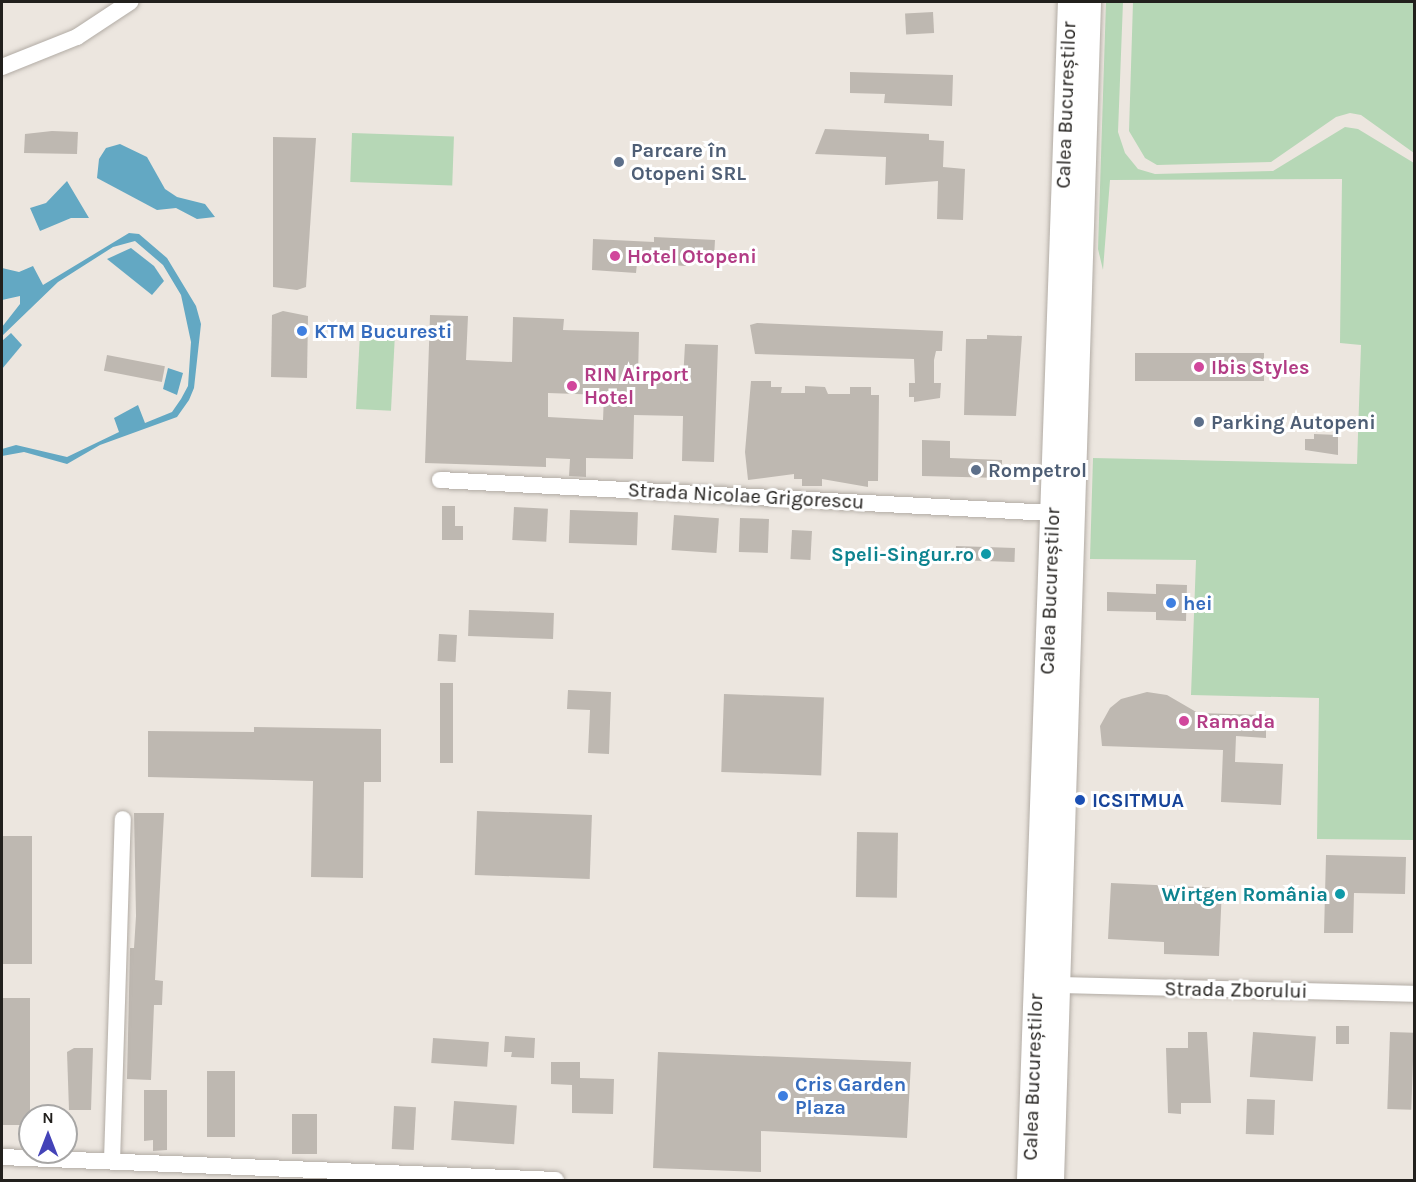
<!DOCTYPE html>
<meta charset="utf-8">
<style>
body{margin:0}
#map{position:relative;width:1416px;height:1182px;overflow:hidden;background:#ece6df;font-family:Karla,sans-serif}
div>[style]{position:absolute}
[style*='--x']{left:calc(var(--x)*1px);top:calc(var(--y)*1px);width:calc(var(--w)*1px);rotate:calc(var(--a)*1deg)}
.green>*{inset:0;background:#b6d7b6;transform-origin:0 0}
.water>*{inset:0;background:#63a8c3}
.building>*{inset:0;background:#beb8b1;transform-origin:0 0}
.roads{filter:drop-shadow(0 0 2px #b2aca5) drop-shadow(0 0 2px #b2aca5)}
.minor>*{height:16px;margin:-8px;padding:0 8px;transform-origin:8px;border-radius:8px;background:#fff}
.highway>*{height:24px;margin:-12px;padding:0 12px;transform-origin:12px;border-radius:12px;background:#fff}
.dots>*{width:16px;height:16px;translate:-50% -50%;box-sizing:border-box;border:3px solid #fff;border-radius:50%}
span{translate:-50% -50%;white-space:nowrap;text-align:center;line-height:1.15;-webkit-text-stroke:6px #fff;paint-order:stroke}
.street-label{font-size:20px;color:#22201d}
.service-label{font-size:20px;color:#4e5e75;font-weight:700}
.left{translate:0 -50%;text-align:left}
.hotel-label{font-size:20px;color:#b23c85;font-weight:700}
.shop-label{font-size:20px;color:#366cbe;font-weight:700}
.culture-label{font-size:20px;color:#0d838f;font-weight:700}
.right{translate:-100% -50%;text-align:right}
.transit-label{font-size:20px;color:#164399;font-weight:700}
.frame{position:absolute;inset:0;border:3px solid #22201d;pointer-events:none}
.north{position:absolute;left:18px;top:1104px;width:60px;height:60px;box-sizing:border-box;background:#fff;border:2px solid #a7a6a5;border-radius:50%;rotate:0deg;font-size:16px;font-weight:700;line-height:24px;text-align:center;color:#22201d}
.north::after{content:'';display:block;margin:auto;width:21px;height:27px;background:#4443b8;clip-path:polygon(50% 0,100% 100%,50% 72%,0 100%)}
</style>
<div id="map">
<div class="green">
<i style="clip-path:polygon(1106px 2px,1123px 2px,1118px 132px,1125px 153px,1138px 169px,1155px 174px,1273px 171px,1345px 127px,1358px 129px,1414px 163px,1414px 840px,1317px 839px,1319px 698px,1191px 695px,1196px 560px,1090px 559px,1093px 458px,1357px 464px,1361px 345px,1340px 343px,1342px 179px,1110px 180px,1103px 270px,1098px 249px)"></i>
<i style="clip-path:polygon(1133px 2px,1414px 2px,1414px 153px,1361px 115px,1350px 113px,1336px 117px,1271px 162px,1157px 165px,1145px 158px,1129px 131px)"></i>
<i style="left:352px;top:133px;width:102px;height:49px;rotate:2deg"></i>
<i style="left:360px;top:333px;width:35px;height:76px;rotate:3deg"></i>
</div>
<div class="water">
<i style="clip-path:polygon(120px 144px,147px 157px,165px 189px,177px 197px,205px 204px,215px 217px,197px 219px,176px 208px,157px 210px,97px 178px,99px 159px,106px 148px)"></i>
<i style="clip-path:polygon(67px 181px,89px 218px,71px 218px,40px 231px,30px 208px,46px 203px)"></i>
<i style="clip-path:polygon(129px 233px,139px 234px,167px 258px,196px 306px,201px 324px,194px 388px,189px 400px,177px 417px,100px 445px,67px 464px,24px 452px,2px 456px,2px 449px,16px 445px,67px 457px,119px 432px,114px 418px,138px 405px,145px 423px,172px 412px,181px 399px,188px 386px,191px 342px,181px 295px,163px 265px,135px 241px,113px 247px,58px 282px,2px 336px,2px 327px,20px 304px,20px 296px,2px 300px,2px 268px,19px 272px,33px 266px,43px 285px)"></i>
<i style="clip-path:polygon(131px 248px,154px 266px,164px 281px,152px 295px,107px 259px)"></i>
<i style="clip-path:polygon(11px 333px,22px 345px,2px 369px,2px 341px)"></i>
<i style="clip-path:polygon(168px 368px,183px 373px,177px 395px,163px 389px)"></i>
</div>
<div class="building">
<i style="left:933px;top:12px;width:21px;height:28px;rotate:87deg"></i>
<i style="clip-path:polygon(850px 72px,953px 75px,952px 106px,884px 103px,885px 94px,850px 93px)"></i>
<i style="clip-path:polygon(825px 129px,929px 134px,929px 140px,944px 141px,943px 167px,965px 169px,963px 220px,937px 219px,938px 181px,885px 185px,886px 157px,815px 154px)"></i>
<i style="clip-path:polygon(52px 131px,78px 132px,77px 154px,24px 153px,25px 134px)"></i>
<i style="clip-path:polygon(273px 137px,316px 138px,306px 287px,297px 290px,273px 287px)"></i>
<i style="clip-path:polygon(654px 237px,715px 240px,714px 258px,687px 257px,686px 266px,637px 263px,636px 273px,592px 270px,593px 239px,654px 242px)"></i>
<i style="clip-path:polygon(283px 311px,308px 316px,307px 378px,271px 377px,272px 315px)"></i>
<i style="clip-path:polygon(evenodd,430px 315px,468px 316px,466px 360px,512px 362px,513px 317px,564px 319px,563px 330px,639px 332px,638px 378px,683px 380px,685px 344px,718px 345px,714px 462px,682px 461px,683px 416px,634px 415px,633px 459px,586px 458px,586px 477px,569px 476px,570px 459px,546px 458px,546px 467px,425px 463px,430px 315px,548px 393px,604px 395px,603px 420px,548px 417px,548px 393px)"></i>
<i style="clip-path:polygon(757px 323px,943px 331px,942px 351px,936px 351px,934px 360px,934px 383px,941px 383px,940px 398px,914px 402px,914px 397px,909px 397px,909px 383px,915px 383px,914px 359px,755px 354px,750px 325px)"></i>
<i style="clip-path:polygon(987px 335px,1022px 336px,1016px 416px,964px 415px,966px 339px,987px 339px)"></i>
<i style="left:1135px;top:353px;width:129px;height:28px"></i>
<i style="left:107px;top:355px;width:59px;height:16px;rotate:11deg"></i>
<i style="clip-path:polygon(751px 381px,771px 381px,771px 387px,782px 387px,781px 393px,805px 393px,805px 386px,825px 387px,828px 394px,850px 394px,850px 387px,871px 387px,871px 395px,879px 395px,878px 481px,868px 481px,868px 487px,822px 479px,822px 486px,802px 486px,802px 479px,794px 479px,794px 474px,748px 480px,745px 452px)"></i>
<i style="clip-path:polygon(1314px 434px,1338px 435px,1338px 455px,1305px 450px,1305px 439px,1314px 439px)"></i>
<i style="clip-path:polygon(922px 440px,950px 441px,950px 458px,1002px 460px,1002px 478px,922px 476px)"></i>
<i style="clip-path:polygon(442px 506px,455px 506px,455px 526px,463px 526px,463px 540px,442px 540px)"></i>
<i style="left:514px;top:507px;width:34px;height:33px;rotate:3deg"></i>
<i style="left:570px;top:510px;width:68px;height:33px;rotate:2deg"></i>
<i style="left:674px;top:515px;width:45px;height:35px;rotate:4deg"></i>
<i style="left:740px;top:518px;width:29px;height:34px;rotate:2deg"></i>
<i style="left:792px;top:530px;width:20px;height:29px;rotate:3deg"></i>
<i style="left:956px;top:546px;width:59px;height:14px;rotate:2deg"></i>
<i style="clip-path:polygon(1156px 584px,1187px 585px,1186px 621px,1156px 620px,1156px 612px,1107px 611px,1107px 592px,1156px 594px)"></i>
<i style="left:469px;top:610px;width:85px;height:26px;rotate:2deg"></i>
<i style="left:439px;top:634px;width:18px;height:27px;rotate:3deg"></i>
<i style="left:440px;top:683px;width:13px;height:80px"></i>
<i style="clip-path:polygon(568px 690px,611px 692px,609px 754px,588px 753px,590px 710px,567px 709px)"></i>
<i style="clip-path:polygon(1147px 692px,1167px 695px,1198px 713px,1266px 715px,1266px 738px,1236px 736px,1235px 762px,1283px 764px,1281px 805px,1221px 802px,1223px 750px,1102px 746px,1100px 726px,1110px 708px,1121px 699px)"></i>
<i style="left:724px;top:694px;width:100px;height:78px;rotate:2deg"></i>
<i style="clip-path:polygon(254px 727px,381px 729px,381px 782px,364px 782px,363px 878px,311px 877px,313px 781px,148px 777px,148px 731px,254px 732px)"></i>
<i style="left:477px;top:811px;width:115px;height:64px;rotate:2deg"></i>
<i style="clip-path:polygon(134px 813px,164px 813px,155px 980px,163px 981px,162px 1005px,154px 1005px,151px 1080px,127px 1079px,130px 948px,134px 948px,136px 916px)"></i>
<i style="left:857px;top:832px;width:41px;height:65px;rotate:1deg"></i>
<i style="left:3px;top:836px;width:29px;height:128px"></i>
<i style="clip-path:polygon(1326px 855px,1406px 857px,1405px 894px,1354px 893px,1353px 933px,1324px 933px)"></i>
<i style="clip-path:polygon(1111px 883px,1222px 888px,1219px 956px,1164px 954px,1164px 942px,1108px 939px)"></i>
<i style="left:2px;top:998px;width:28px;height:127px"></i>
<i style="left:1336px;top:1026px;width:13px;height:18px"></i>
<i style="clip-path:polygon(1188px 1032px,1207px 1032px,1211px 1103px,1181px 1103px,1181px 1114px,1168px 1113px,1166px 1048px,1188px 1048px)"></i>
<i style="left:1253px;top:1032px;width:63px;height:45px;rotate:4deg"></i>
<i style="left:1390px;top:1032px;width:24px;height:77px;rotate:2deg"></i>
<i style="clip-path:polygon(505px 1036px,535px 1038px,534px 1058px,511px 1057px,512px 1052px,504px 1052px)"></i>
<i style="left:433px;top:1038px;width:56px;height:25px;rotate:4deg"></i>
<i style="clip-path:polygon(74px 1048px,93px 1048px,91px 1110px,69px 1110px,67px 1052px)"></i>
<i style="clip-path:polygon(658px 1052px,911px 1062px,907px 1138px,761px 1131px,761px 1172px,653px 1168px)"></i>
<i style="clip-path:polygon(551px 1062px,580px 1062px,580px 1078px,614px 1079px,613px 1114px,572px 1113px,572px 1085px,551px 1084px)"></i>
<i style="left:207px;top:1071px;width:28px;height:66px"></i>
<i style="clip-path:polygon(144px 1090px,167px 1090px,167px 1150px,153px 1151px,153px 1140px,144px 1141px)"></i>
<i style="left:1247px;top:1099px;width:28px;height:35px;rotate:2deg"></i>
<i style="left:454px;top:1101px;width:63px;height:39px;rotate:4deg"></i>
<i style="left:394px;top:1106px;width:22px;height:43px;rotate:3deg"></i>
<i style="left:292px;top:1114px;width:25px;height:40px"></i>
</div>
<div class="roads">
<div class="minor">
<i style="--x:2;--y:67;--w:81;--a:-21.8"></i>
<i style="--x:77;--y:37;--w:64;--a:-33.4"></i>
<i style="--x:440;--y:480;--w:613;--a:3.09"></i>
<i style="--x:1058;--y:985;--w:356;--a:1.4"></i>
<i style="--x:2;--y:1157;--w:554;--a:2.38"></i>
<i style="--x:112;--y:1161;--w:342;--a:-88.2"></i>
</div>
<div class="highway">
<i style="--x:1029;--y:1180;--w:1179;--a:-88.01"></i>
<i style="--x:1052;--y:1180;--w:1179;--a:-88.2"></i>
</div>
</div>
<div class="dots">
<i style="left:619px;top:162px;background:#5c6f8a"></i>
<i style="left:615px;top:256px;background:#d1479c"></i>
<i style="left:302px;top:331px;background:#3f7fe0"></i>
<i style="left:1199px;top:367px;background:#d1479c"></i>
<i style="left:572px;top:386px;background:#d1479c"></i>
<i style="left:1199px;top:422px;background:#5c6f8a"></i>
<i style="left:976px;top:470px;background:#5c6f8a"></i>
<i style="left:986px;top:554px;background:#0f9aa8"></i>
<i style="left:1171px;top:603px;background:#3f7fe0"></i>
<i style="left:1184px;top:721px;background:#d1479c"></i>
<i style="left:1080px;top:800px;background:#1a4fb4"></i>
<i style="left:1340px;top:894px;background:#0f9aa8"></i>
<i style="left:783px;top:1096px;background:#3f7fe0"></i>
</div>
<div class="street-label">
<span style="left:1066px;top:105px;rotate:-88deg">Calea Bucureștilor</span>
<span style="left:746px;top:496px;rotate:3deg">Strada Nicolae Grigorescu</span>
<span style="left:1050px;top:591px;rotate:-88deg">Calea Bucureștilor</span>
<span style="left:1236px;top:990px;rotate:1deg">Strada Zborului</span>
<span style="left:1033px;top:1077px;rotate:-88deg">Calea Bucureștilor</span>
</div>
<div class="service-label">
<span class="left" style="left:631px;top:162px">Parcare în<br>Otopeni SRL</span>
<span class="left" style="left:1211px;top:422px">Parking Autopeni</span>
<span class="left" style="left:988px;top:470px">Rompetrol</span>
</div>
<div class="hotel-label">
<span class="left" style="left:627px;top:256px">Hotel Otopeni</span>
<span class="left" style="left:1211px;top:367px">Ibis Styles</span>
<span class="left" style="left:584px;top:386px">RIN Airport<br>Hotel</span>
<span class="left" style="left:1196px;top:721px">Ramada</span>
</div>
<div class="shop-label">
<span class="left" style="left:314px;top:331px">KTM Bucuresti</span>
<span class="left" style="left:1183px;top:603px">hei</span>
<span class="left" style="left:795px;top:1096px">Cris Garden<br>Plaza</span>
</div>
<div class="culture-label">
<span class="right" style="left:974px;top:554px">Speli-Singur.ro</span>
<span class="right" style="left:1328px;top:894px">Wirtgen România</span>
</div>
<div class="transit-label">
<span class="left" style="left:1092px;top:800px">ICSITMUA</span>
</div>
<div class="frame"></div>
<div class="north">N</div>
</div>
